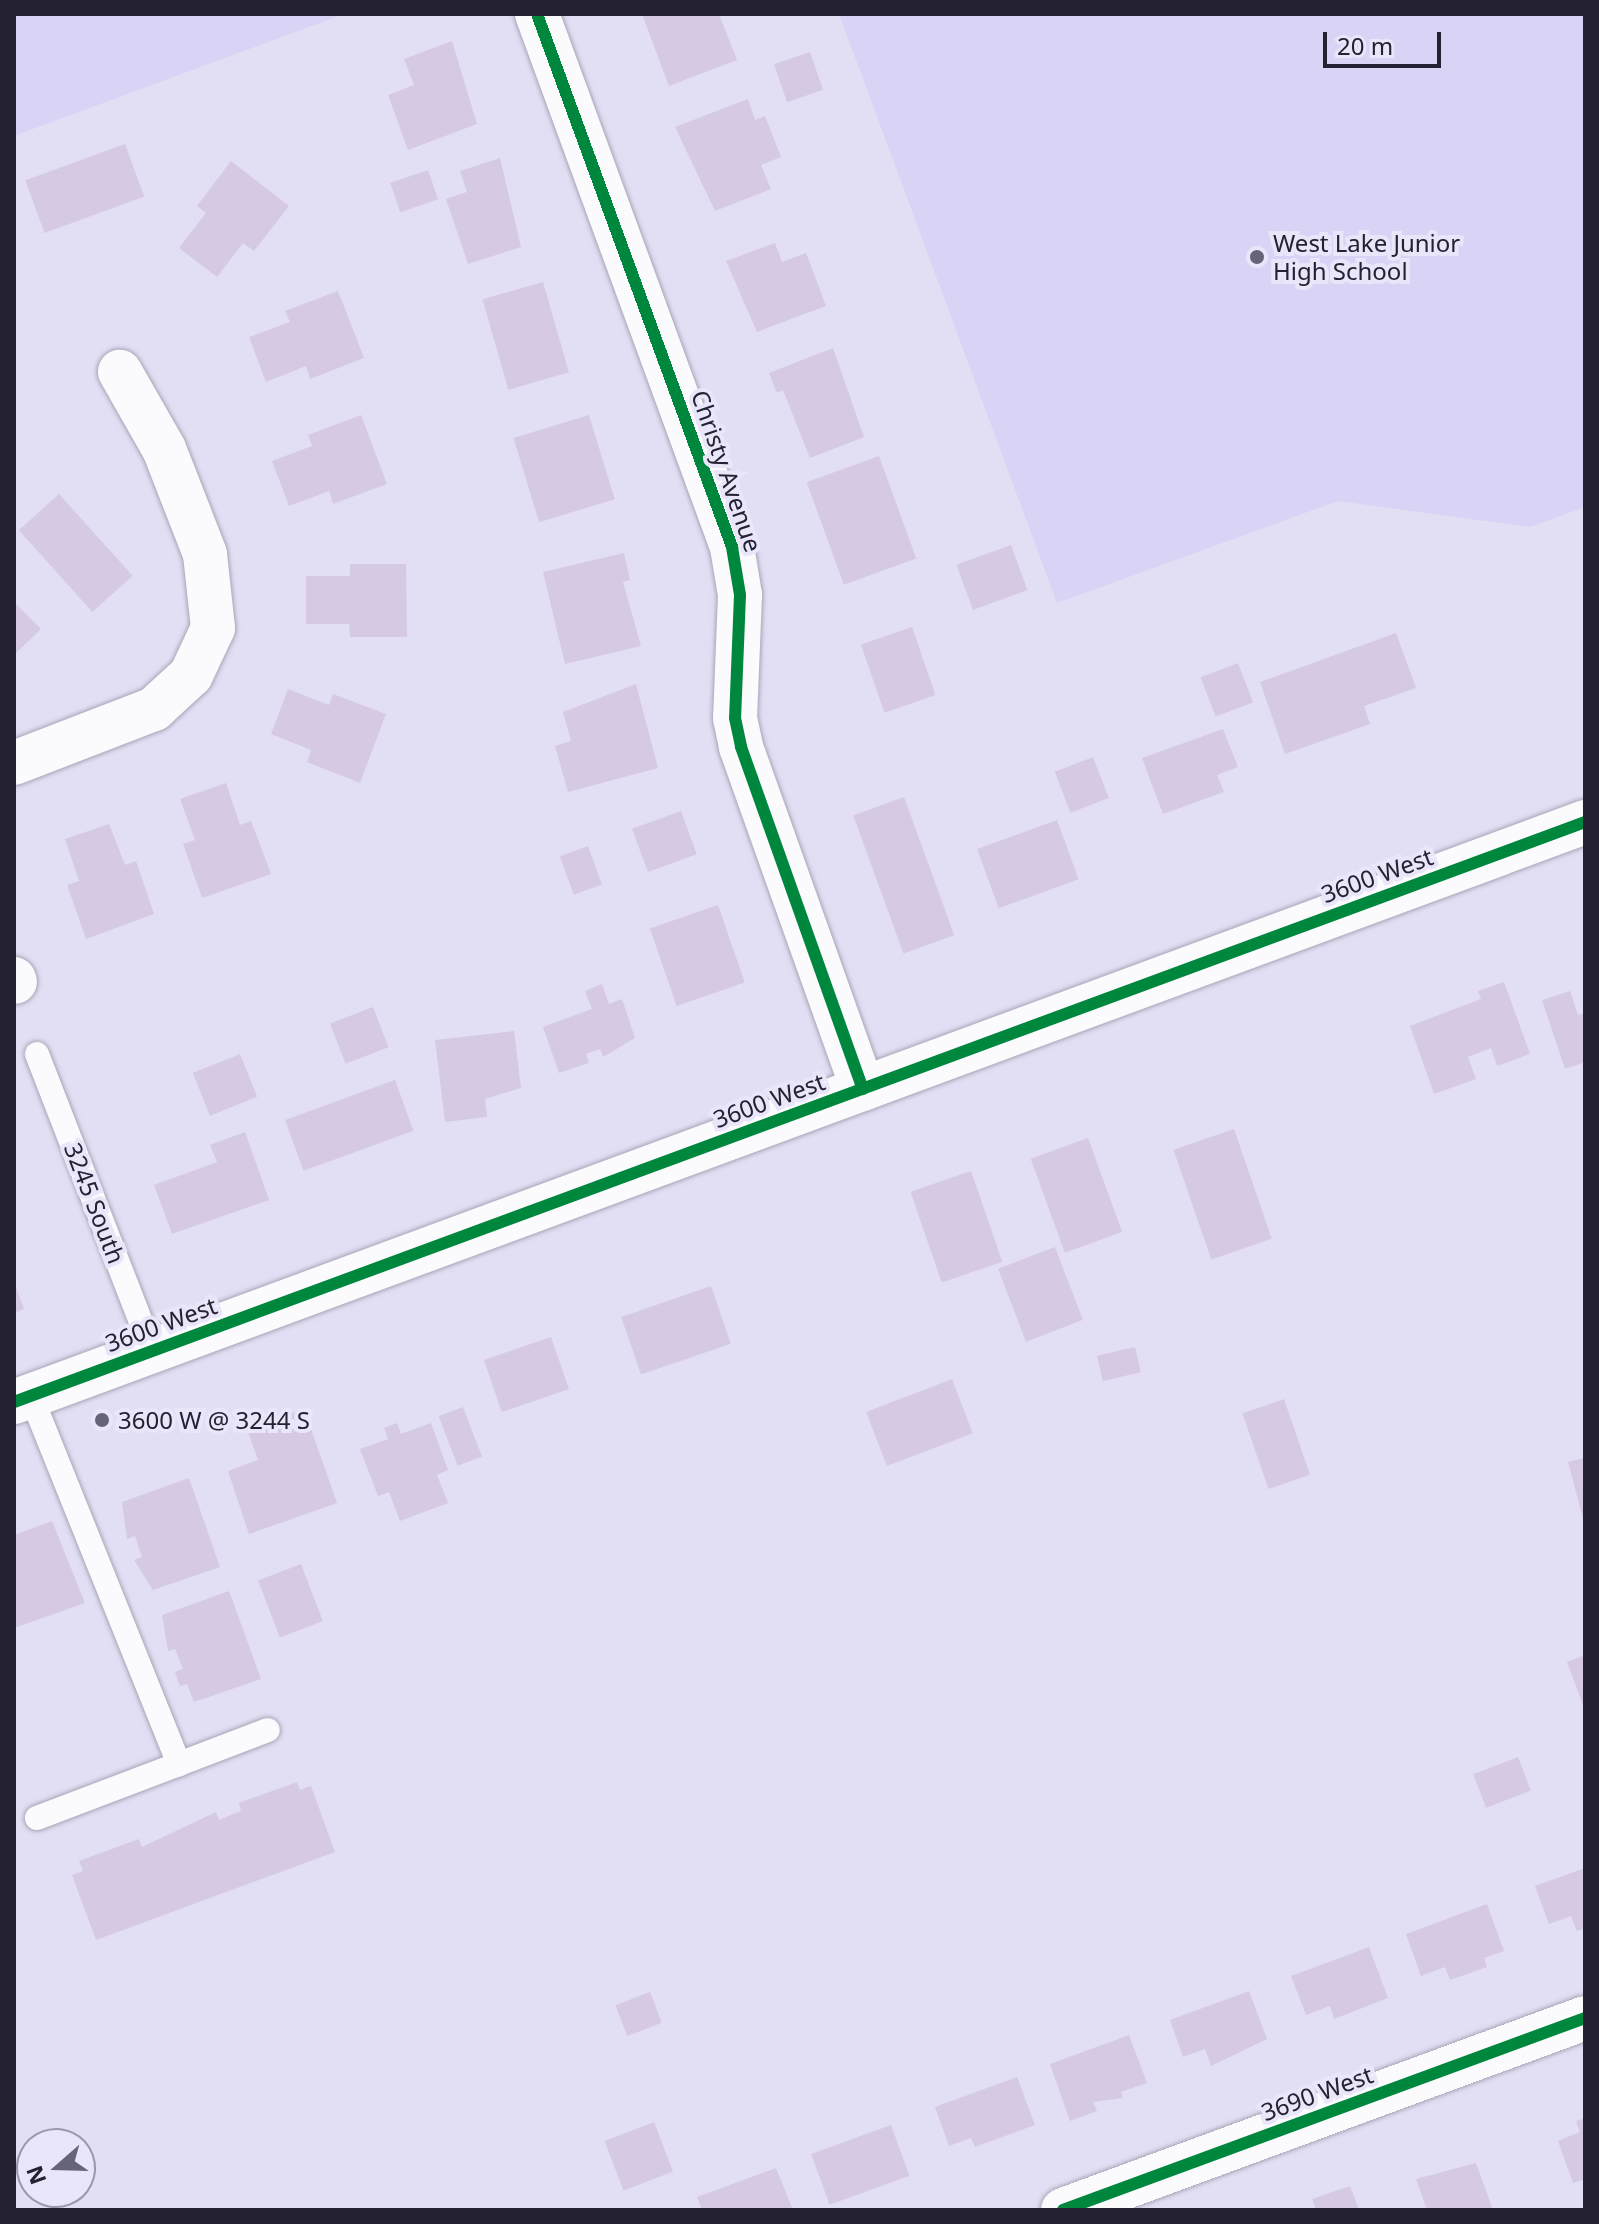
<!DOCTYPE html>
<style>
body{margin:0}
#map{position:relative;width:1599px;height:2224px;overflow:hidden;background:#e2dff4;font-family:"Noto Sans",sans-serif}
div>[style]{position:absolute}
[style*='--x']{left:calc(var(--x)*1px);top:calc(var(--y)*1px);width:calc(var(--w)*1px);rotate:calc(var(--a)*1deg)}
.built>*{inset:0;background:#d9d3f5}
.building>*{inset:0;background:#d5c9e3;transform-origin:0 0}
.roads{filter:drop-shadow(0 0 2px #a8a5b7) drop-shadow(0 0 2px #a8a5b7)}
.service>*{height:24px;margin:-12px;padding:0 12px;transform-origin:12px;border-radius:12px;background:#fbfafd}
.minor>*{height:44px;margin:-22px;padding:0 22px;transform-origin:22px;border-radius:22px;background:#fbfafd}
.tertiary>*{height:44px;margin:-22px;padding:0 22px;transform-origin:22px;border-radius:22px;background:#fbfafd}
.cycleway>*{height:12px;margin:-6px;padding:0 6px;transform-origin:6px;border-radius:6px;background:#00873e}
.dots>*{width:22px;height:22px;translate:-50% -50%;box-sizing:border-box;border:4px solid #e9e6fa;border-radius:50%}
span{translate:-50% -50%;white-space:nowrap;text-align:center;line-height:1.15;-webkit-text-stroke:8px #e9e6fa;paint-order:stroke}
.poi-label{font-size:24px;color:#242133}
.left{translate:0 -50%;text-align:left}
.street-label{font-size:24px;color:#242133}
.frame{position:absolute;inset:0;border:16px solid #242133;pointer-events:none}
.north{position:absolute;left:16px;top:2128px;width:80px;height:80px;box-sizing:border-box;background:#e9e6fa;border:2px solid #9a97aa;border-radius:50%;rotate:250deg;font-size:22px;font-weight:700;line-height:32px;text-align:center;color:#242133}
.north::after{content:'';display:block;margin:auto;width:28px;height:36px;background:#666477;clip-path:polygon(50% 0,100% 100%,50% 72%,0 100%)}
.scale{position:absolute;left:1323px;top:32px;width:118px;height:36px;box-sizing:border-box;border:4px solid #242133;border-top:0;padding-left:10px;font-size:24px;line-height:28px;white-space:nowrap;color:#242133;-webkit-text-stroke:6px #e9e6fa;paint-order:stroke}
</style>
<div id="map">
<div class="built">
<i style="clip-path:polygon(14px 14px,344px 14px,14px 136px)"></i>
<i style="clip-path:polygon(839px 14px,1585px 14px,1585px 507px,1530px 527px,1338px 501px,1057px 603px)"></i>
</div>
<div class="building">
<i style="clip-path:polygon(642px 14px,719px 14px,737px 60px,669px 86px)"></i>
<i style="clip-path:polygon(452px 41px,477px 124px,408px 150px,388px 95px,414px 85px,404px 59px)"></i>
<i style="left:810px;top:52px;width:40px;height:38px;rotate:71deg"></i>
<i style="clip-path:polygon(748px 99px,755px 120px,765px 116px,781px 157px,761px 165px,771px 189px,715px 211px,675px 127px)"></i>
<i style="left:125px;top:144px;width:56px;height:106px;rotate:70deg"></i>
<i style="clip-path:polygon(500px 158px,521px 247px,468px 264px,446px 199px,467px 192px,460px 171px)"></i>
<i style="clip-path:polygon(231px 161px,289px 206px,254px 251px,243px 243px,217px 277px,179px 248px,206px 213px,197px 206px)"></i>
<i style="left:428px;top:170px;width:31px;height:40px;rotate:71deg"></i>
<i style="clip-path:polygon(775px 243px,782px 262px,806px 253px,826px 306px,757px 332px,726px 261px)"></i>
<i style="left:543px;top:282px;width:94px;height:63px;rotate:74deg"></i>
<i style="clip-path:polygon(338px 291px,364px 358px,310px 379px,306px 366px,266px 382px,249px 337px,290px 322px,285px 311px)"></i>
<i style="clip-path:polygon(833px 348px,864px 437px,810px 458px,783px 390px,777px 393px,769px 373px)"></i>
<i style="clip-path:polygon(361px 415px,387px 484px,333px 504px,329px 491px,289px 506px,272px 461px,312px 446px,308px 435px)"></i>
<i style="left:589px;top:415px;width:88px;height:79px;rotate:73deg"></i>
<i style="left:879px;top:456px;width:109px;height:77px;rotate:70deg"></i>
<i style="left:59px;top:494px;width:110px;height:54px;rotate:48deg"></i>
<i style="left:1011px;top:545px;width:48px;height:58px;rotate:70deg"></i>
<i style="clip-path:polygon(624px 553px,630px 580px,623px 582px,641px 646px,565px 664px,543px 572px)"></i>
<i style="clip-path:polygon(350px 564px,406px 564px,407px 637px,350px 637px,349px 624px,306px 624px,306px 576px,350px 576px)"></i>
<i style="clip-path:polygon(14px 602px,41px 629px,14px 655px)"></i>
<i style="left:912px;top:627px;width:72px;height:54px;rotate:71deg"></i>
<i style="clip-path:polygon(1396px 633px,1416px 688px,1364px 706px,1370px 724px,1285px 754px,1260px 682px)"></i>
<i style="left:1238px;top:663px;width:42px;height:40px;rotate:69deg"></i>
<i style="clip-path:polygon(636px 684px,658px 768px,568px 792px,555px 746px,571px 741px,563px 712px)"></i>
<i style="clip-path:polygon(288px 689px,329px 705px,333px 694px,386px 714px,360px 783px,307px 762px,311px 750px,271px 734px)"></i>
<i style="clip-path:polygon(1223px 729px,1238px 767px,1217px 775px,1224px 792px,1163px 814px,1142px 758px)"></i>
<i style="left:1093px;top:757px;width:44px;height:41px;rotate:69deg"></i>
<i style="clip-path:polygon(226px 783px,240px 825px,251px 821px,271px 874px,202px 898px,183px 844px,195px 840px,180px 799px)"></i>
<i style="left:904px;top:797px;width:147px;height:54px;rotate:70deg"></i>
<i style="left:681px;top:811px;width:46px;height:52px;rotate:70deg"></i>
<i style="left:1057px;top:820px;width:63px;height:85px;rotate:70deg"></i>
<i style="clip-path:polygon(109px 824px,125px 865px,136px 861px,154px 914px,86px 939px,67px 885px,79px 881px,65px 839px)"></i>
<i style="left:588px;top:846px;width:41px;height:30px;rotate:70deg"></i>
<i style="left:718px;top:905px;width:82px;height:72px;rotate:71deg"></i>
<i style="clip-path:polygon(1504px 982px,1530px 1054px,1497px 1066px,1491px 1048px,1468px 1057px,1476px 1079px,1434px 1094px,1410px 1026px,1481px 999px,1478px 991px)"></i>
<i style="clip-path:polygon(602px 984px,609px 1004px,622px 999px,635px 1038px,603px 1057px,600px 1049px,586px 1054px,589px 1063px,559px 1073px,543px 1027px,592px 1009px,585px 991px)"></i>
<i style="clip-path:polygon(1570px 991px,1578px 1015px,1585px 1013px,1585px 1062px,1565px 1069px,1542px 1000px)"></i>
<i style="left:373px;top:1007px;width:43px;height:46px;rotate:69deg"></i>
<i style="clip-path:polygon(514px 1031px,521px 1088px,485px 1099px,487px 1117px,445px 1122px,435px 1040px)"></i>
<i style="left:240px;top:1054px;width:46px;height:51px;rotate:68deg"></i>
<i style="left:395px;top:1080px;width:54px;height:117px;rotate:70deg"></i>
<i style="left:1234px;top:1129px;width:116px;height:64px;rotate:71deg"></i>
<i style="clip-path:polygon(245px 1132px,269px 1200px,172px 1234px,154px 1185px,217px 1162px,210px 1145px)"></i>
<i style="left:1088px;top:1138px;width:100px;height:61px;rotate:70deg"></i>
<i style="left:971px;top:1171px;width:96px;height:64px;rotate:71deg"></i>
<i style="left:1055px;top:1247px;width:78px;height:61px;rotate:69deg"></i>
<i style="clip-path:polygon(14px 1282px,24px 1309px,14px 1313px)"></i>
<i style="left:711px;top:1286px;width:61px;height:95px;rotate:71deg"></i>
<i style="left:551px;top:1337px;width:55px;height:71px;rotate:71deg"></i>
<i style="left:1135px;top:1347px;width:26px;height:39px;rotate:77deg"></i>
<i style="left:952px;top:1379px;width:58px;height:92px;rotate:69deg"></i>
<i style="left:1284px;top:1399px;width:80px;height:44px;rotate:71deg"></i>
<i style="left:463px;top:1407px;width:53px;height:26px;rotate:69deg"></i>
<i style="clip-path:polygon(304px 1409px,337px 1503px,249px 1534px,228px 1471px,258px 1460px,247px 1429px)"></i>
<i style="clip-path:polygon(397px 1423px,401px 1434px,431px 1423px,448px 1470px,437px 1475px,448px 1503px,400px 1521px,389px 1492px,378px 1496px,360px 1449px,388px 1439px,384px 1428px)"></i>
<i style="clip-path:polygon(1585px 1458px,1585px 1521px,1584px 1522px,1568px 1462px)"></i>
<i style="clip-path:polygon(189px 1478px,220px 1567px,153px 1590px,134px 1560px,142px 1557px,135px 1536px,127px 1539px,122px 1502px)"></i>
<i style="clip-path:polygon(52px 1521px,85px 1603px,14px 1628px,14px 1535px)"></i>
<i style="left:301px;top:1564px;width:61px;height:46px;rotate:69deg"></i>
<i style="clip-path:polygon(229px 1591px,261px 1679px,194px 1702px,187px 1684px,180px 1686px,175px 1672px,183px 1669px,175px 1649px,168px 1651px,162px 1615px)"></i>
<i style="clip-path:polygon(1585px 1655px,1585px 1710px,1567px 1662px)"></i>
<i style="left:1518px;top:1757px;width:36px;height:48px;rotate:69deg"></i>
<i style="clip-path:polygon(297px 1782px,300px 1790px,311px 1786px,335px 1852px,96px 1940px,72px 1875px,83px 1871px,79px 1861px,139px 1839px,142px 1847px,216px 1812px,219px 1820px,241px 1811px,239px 1803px)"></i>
<i style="clip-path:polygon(1585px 1868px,1585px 1928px,1577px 1931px,1571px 1916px,1549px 1924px,1535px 1886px)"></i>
<i style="clip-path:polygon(1487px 1904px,1504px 1951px,1484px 1958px,1487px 1967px,1450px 1980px,1445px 1967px,1421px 1976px,1406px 1934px)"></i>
<i style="clip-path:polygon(1369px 1947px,1388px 1998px,1334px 2019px,1330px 2006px,1306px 2015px,1291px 1976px)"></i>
<i style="clip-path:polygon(1249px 1991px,1267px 2039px,1211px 2066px,1205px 2049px,1183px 2057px,1170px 2020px)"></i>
<i style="left:650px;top:1992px;width:33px;height:37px;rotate:69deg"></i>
<i style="clip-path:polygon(1129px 2035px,1147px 2083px,1121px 2092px,1123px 2098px,1093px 2102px,1097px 2111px,1070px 2121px,1050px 2064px)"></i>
<i style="clip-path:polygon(1017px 2077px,1035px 2125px,975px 2147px,971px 2138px,949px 2146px,935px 2107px)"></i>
<i style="clip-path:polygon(1585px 2118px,1585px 2179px,1573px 2183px,1558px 2141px,1580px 2132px,1576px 2121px)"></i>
<i style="left:654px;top:2122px;width:53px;height:53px;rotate:69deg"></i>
<i style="left:891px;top:2125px;width:54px;height:85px;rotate:70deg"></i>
<i style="clip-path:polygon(1476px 2163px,1493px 2210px,1427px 2210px,1416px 2179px)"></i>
<i style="clip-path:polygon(776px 2168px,793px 2210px,702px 2210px,697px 2197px)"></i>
<i style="clip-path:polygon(1350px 2186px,1359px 2210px,1316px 2210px,1312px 2199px)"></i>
</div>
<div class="roads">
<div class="service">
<i style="--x:37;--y:1054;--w:318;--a:68.8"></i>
<i style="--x:31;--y:1396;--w:397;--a:68.1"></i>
<i style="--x:179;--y:1764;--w:152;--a:159.2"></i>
<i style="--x:179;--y:1764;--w:95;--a:-20.9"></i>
</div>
<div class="minor">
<i style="--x:537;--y:14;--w:568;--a:69.9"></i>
<i style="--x:732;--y:547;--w:49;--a:80.5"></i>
<i style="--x:740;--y:595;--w:123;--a:92.3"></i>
<i style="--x:735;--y:718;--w:30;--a:78"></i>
<i style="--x:741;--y:747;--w:363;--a:70.4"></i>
<i style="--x:14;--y:763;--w:150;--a:-21.1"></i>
<i style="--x:154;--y:709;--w:50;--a:-42.6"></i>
<i style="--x:191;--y:675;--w:52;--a:-64.9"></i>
<i style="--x:213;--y:628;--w:74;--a:-96.2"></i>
<i style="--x:205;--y:554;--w:113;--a:-111.3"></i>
<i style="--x:164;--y:449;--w:89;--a:-119.7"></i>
<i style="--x:14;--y:979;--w:3;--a:72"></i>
<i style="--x:1063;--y:2210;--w:556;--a:-20.19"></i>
</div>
<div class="tertiary">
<i style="--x:14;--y:1402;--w:1675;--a:-20.26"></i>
</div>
</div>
<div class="cycleway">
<i style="--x:537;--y:14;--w:568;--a:69.9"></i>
<i style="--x:732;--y:547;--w:49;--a:80.5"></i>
<i style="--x:740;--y:595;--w:123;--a:92.3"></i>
<i style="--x:735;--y:718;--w:30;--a:78"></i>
<i style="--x:741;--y:747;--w:363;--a:70.4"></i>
<i style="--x:14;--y:1402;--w:1675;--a:-20.26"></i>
<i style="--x:1063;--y:2210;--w:556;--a:-20.19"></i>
</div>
<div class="dots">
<i style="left:1257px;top:257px;background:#666477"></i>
<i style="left:102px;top:1420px;background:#666477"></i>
</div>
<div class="poi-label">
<span class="left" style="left:1273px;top:257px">West Lake Junior<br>High School</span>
<span class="left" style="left:118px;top:1420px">3600 W @ 3244 S</span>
</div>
<div class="street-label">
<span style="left:727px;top:471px;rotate:71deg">Christy Avenue</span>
<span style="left:1377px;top:875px;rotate:-20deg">3600 West</span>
<span style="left:769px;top:1100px;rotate:-20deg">3600 West</span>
<span style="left:95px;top:1203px;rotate:69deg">3245 South</span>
<span style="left:161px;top:1324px;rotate:-20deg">3600 West</span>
<span style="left:1317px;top:2093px;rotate:-20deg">3690 West</span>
</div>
<div class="frame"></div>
<div class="north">N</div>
<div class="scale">20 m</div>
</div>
